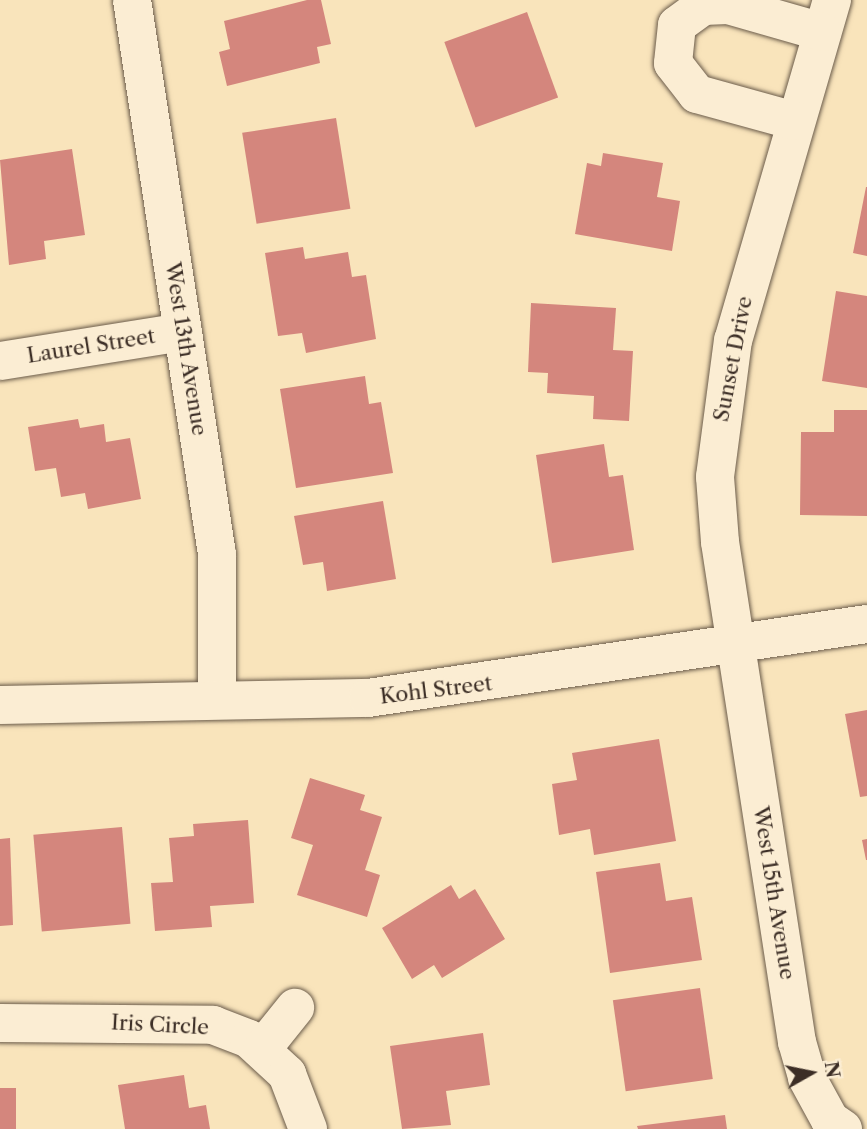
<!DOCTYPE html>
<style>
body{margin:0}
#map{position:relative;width:867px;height:1129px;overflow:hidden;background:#f9e4bb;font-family:"Libre Caslon Text",serif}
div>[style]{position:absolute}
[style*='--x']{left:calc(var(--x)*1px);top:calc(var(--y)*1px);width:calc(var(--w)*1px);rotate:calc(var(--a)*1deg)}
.building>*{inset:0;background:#d4867d;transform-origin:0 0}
.roads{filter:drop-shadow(0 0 2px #6b5c4b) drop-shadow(0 0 2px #6b5c4b)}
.minor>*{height:38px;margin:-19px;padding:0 19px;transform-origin:19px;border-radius:19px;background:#fbedd3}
span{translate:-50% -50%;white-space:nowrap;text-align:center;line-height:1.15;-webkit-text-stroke:5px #fbedd3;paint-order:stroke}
.street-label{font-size:21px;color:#3c2e26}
.north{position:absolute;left:776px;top:1038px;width:70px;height:70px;-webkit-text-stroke:5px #fbedd3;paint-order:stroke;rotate:81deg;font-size:19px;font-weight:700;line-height:28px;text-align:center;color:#3c2e26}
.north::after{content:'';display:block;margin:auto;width:24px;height:32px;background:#3c2e26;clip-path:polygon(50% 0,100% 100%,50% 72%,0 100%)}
</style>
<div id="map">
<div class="building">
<i style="clip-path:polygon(307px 0,321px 0,331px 44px,317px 47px,320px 63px,227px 86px,219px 52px,230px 49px,224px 21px)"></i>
<i style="left:527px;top:12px;width:91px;height:88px;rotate:70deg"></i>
<i style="left:336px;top:118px;width:92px;height:95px;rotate:81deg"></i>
<i style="clip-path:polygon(72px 149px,85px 235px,44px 241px,46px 259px,9px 265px,0 160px)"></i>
<i style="clip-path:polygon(603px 153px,663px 163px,657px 197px,680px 201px,672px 251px,575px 234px,587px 163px,601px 166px)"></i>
<i style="clip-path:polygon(866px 187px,867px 187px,867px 256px,853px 253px)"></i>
<i style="clip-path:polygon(303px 247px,305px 259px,348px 252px,352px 277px,366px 275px,376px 339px,306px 353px,302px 333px,278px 336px,265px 253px)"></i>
<i style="clip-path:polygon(836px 291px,867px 296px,867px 388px,822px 381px)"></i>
<i style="clip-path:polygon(531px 303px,616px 308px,613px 350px,633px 351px,629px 421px,593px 419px,594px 396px,547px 393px,548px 373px,528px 372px)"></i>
<i style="clip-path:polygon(365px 376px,369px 404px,381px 402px,393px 473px,296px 488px,280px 389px)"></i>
<i style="clip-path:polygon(834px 410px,867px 410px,867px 516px,800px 515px,801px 432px,834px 432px)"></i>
<i style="clip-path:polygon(78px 419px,80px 428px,104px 424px,106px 442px,130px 438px,141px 499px,88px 509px,85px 493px,61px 497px,56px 468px,35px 471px,28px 427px)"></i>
<i style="clip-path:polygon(604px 444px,609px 477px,623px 475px,634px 550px,552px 563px,536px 455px)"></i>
<i style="clip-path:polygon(383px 501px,396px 579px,327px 591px,323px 562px,303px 565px,294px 516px)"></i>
<i style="clip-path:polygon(867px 710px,867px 796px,860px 797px,845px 714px)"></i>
<i style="clip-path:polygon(659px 739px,676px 841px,594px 855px,590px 829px,559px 835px,552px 784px,577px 780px,572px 753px)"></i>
<i style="clip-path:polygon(310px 778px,365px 795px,360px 810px,382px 817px,365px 870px,380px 875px,367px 917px,297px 895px,313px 845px,291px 838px)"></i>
<i style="clip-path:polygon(248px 820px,254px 903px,210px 906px,212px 927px,155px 931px,151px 883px,173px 882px,169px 838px,194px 836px,193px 824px)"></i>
<i style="left:122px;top:827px;width:97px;height:89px;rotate:85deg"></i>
<i style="clip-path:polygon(10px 838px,13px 925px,0 926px,0 839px)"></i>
<i style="clip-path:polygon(867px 839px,867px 860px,866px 860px,862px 840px)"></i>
<i style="clip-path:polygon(660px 863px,666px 901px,692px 897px,702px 960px,610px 973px,596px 872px)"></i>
<i style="clip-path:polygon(451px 885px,459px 899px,475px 889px,505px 939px,442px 978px,434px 965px,412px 979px,382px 928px)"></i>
<i style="left:700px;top:988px;width:92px;height:88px;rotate:82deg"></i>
<i style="clip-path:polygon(483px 1033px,490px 1085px,446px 1091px,451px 1125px,402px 1129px,390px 1046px)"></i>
<i style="clip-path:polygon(184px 1075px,189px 1108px,206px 1105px,210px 1129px,125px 1129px,118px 1085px)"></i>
<i style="left:0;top:1088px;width:16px;height:41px"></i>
<i style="clip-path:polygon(725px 1115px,727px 1129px,638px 1129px,637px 1126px)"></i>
</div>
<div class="roads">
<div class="minor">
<i style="--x:132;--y:0;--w:560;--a:81.28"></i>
<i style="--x:217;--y:554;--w:146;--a:90"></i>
<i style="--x:832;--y:0;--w:354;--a:106.2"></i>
<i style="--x:733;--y:340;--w:138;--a:97.5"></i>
<i style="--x:715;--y:477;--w:65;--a:85.6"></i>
<i style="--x:720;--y:542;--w:506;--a:81.25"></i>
<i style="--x:797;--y:1042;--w:37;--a:74"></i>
<i style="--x:807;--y:1078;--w:48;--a:61.3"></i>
<i style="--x:830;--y:1120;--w:16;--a:35"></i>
<i style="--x:795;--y:121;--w:102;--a:-164.6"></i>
<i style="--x:697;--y:94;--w:39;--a:-128"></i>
<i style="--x:673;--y:63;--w:38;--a:-84"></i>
<i style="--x:677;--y:25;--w:32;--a:-36"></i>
<i style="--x:703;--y:6;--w:25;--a:-2"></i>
<i style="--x:728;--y:5;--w:98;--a:16"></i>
<i style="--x:0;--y:361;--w:185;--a:-9"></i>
<i style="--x:0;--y:705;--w:368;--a:-1.1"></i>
<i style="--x:368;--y:698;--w:504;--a:-8.44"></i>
<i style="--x:0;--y:1023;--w:213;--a:0.5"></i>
<i style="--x:213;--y:1025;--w:39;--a:21"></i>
<i style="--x:249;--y:1039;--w:52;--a:42.6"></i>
<i style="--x:287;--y:1074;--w:59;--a:69.1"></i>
<i style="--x:262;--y:1049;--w:53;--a:-51.2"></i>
</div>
</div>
<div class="street-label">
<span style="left:91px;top:346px;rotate:-9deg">Laurel Street</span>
<span style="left:186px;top:349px;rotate:81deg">West 13th Avenue</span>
<span style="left:733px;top:359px;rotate:-79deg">Sunset Drive</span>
<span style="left:436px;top:690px;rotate:-7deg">Kohl Street</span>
<span style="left:774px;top:893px;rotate:81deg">West 15th Avenue</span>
<span style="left:160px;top:1025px;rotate:3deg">Iris Circle</span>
</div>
<div class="north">N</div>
</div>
